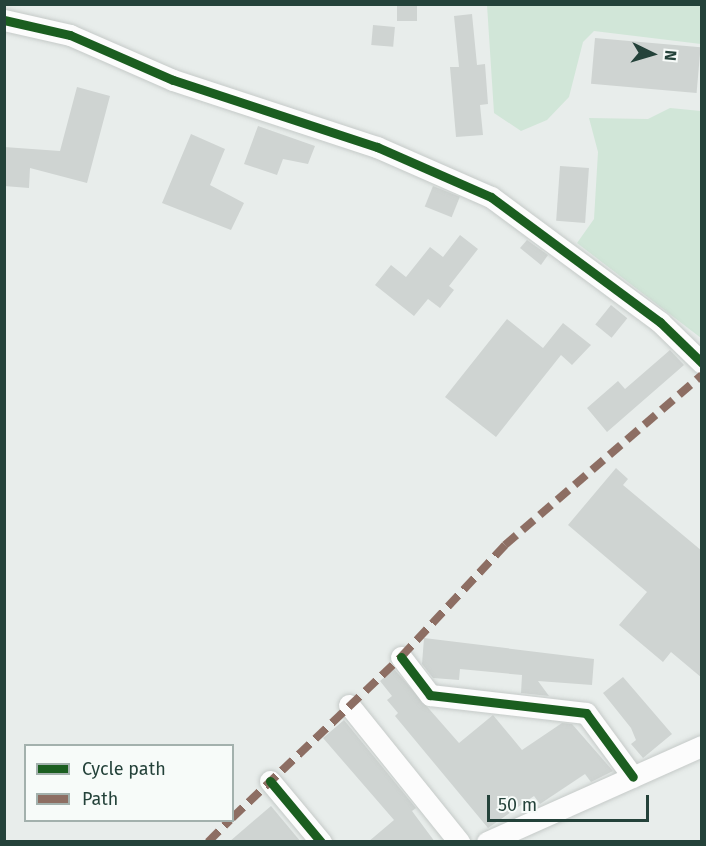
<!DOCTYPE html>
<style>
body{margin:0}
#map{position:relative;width:706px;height:846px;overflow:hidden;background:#e8edeb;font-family:"Fira Sans",sans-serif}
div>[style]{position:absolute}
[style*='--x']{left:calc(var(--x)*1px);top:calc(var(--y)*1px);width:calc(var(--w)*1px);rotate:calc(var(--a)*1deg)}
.green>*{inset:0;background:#d1e6d8}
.building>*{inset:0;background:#cfd4d2;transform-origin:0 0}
.roads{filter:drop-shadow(0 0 2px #c5cac8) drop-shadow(0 0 2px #c5cac8)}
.street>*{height:21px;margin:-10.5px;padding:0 10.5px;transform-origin:10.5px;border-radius:10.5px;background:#fcfcfc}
.quiet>*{height:8px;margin-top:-4px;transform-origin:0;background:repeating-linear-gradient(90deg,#8d6e63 0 15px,transparent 0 23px)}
.cycleway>*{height:9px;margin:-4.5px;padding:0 4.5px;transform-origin:4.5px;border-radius:4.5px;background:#1b5e20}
span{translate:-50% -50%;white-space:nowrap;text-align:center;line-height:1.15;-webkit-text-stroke:5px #f7fbf9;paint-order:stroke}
.frame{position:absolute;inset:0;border:6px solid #24423a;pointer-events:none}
.legend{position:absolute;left:24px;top:744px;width:210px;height:78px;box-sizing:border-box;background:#f7fbf9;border:2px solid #a3b1ad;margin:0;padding:8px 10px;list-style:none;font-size:18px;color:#24423a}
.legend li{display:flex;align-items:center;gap:12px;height:30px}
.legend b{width:30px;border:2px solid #a3b1ad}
.north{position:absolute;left:622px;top:24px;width:60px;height:60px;-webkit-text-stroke:4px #f7fbf9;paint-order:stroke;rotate:95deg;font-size:16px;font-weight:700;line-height:24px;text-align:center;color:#24423a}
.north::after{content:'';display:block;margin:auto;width:21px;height:27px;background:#24423a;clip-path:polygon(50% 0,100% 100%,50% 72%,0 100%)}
.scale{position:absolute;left:487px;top:795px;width:162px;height:27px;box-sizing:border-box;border:3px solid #24423a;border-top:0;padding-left:8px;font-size:18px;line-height:21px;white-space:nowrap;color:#24423a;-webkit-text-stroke:4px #f7fbf9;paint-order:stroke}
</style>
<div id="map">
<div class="green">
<i style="clip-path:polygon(487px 5px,701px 5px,701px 44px,594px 31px,583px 42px,569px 97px,547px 120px,521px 131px,494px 113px)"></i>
<i style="clip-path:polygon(670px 108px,701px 111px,701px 338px,577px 243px,594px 219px,598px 152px,589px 118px,648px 119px)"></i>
</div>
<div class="building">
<i style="left:397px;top:4px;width:20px;height:17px"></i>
<i style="clip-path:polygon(472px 14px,477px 65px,485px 64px,488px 104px,480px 105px,483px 135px,456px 137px,450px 67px,459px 67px,454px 16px)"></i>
<i style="left:373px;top:25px;width:22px;height:20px;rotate:5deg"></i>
<i style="left:595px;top:38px;width:106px;height:46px;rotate:5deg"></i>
<i style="clip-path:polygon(77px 87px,110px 96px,87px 183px,30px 168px,29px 188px,4px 186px,4px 147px,60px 151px)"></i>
<i style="clip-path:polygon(258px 126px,315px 146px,308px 164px,283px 159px,277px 175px,244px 164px)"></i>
<i style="clip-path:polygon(191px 134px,225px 149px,210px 185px,244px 203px,231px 230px,162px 203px)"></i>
<i style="left:560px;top:166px;width:29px;height:55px;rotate:4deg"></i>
<i style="left:433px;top:186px;width:29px;height:22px;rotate:22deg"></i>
<i style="clip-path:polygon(460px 235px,478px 249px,449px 286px,454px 290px,440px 308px,428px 299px,414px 316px,375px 285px,391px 265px,406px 277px,430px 247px,443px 257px)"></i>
<i style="clip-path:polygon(527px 240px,548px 255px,541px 265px,520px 248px)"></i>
<i style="left:611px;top:305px;width:21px;height:25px;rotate:39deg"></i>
<i style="clip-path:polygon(507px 319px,543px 348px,563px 323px,591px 345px,572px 365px,561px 355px,496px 437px,445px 397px)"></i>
<i style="clip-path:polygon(670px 350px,684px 365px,607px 432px,587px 408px,618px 381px,625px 389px)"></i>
<i style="clip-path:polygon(616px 468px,628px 479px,623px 485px,702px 551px,702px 678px,671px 652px,663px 662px,619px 625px,647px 592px,568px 525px)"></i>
<i style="clip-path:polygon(424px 638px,594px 659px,592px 685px,538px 681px,549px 696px,521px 693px,522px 675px,460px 669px,459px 680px,433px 678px,422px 664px)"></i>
<i style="clip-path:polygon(394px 669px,459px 743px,493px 715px,522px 750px,562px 723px,572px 724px,613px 771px,591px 782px,585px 774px,540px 804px,534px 796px,488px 828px,395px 716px,398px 713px,387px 700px,392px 696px,380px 681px)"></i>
<i style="clip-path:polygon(623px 677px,672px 734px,643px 758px,631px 744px,636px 740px,631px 728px,603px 693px)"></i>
<i style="clip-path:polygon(344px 720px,416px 808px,412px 811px,435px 842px,368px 842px,394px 820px,323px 738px)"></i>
<i style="clip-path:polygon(271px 806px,301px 842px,229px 842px)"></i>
</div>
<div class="roads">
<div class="street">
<i style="--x:4;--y:20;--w:68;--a:12.8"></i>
<i style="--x:70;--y:35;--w:112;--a:23.6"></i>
<i style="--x:173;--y:80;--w:215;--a:18.2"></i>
<i style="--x:377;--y:147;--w:124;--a:23.7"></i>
<i style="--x:491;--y:197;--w:210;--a:36.5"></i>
<i style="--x:660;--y:322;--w:59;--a:44.3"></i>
<i style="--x:401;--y:657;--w:48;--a:52.7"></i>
<i style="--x:430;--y:695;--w:157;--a:6.6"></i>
<i style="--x:586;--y:713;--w:79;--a:53.7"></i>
<i style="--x:349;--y:705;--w:176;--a:51.2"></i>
<i style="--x:270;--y:781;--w:80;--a:50.1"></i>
<i style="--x:487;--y:842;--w:235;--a:-24.1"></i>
</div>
</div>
<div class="quiet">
<i style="--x:232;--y:818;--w:233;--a:-43.6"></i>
<i style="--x:401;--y:657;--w:153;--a:-47.1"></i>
<i style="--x:505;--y:545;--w:260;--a:-40.8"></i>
<i style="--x:208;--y:842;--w:31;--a:-45"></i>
</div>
<div class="cycleway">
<i style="--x:4;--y:20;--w:68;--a:12.8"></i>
<i style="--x:70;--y:35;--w:112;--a:23.6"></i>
<i style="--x:173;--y:80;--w:215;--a:18.2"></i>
<i style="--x:377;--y:147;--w:124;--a:23.7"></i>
<i style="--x:491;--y:197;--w:210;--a:36.5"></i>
<i style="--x:660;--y:322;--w:59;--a:44.3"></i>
<i style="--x:401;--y:657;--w:48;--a:52.7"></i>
<i style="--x:430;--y:695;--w:157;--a:6.6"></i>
<i style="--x:586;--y:713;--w:79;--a:53.7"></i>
<i style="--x:270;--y:781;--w:80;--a:50.1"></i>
</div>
<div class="frame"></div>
<ul class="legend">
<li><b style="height:8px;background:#1b5e20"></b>Cycle path</li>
<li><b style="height:8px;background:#8d6e63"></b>Path</li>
</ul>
<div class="north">N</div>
<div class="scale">50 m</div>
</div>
